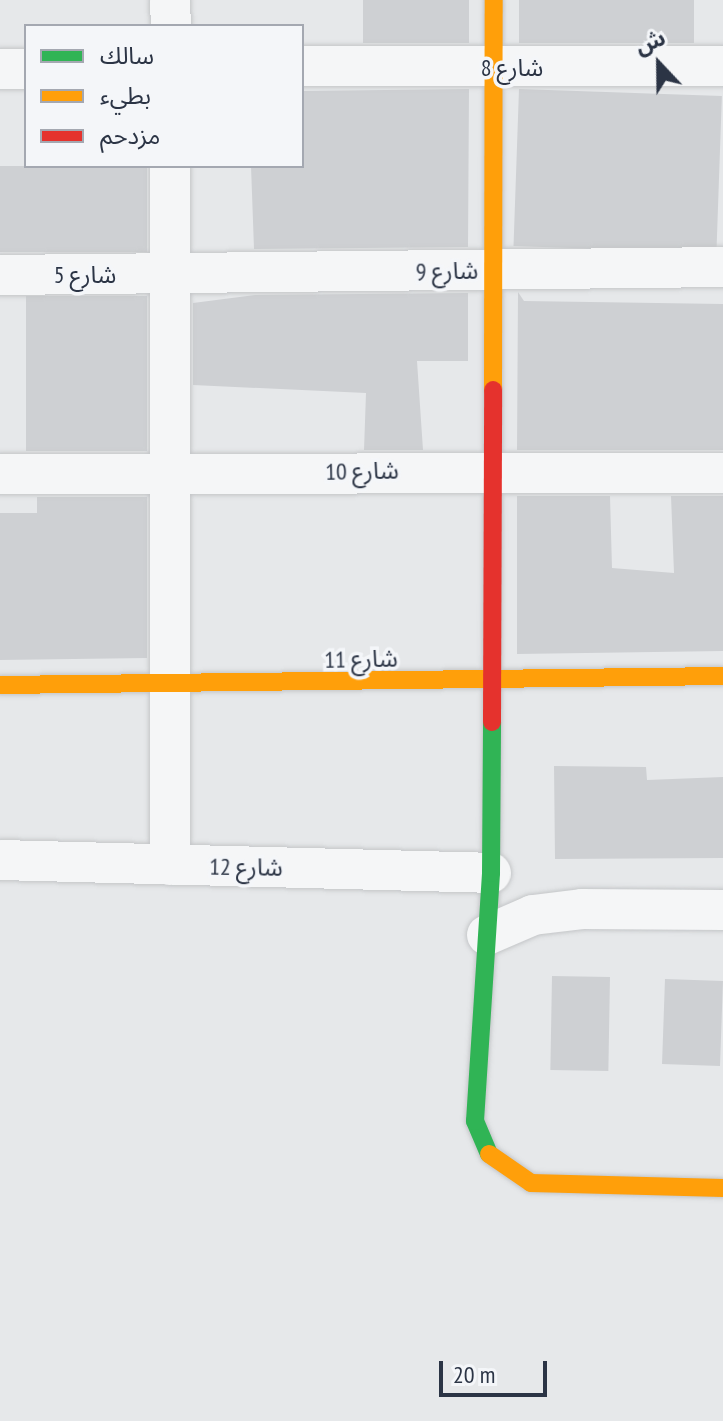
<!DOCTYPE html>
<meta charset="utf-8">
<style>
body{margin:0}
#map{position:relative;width:723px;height:1421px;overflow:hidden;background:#e6e8ea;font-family:"PT Sans Narrow","Noto Sans Arabic",sans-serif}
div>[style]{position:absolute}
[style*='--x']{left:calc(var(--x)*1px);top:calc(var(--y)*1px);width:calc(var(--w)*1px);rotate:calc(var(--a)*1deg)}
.building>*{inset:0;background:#ced0d3;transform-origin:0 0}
.roads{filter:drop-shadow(0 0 2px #c4c6c8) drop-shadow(0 0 2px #c4c6c8)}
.street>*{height:40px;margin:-20px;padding:0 20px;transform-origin:20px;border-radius:20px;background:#f5f6f7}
.fast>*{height:18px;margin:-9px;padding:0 9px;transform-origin:9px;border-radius:9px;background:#30b455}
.slow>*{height:18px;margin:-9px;padding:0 9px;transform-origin:9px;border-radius:9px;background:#ff9f0a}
.jam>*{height:18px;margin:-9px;padding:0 9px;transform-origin:9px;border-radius:9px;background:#e5322d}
span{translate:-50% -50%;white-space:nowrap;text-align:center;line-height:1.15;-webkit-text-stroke:7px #f4f6f9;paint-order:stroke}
.street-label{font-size:24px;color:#2b3445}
.legend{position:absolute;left:24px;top:24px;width:280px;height:144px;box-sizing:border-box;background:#f4f6f9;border:2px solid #a4a8b1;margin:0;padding:10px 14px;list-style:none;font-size:24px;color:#2b3445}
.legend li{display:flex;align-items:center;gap:16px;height:40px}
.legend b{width:40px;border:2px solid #a4a8b1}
.north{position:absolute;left:619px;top:24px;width:80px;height:80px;-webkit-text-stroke:6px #f4f6f9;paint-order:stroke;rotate:338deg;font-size:22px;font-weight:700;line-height:32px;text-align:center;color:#2b3445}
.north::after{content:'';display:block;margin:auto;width:28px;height:36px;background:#2b3445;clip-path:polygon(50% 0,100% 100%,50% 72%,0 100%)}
.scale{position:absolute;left:439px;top:1361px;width:108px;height:36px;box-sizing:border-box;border:4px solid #2b3445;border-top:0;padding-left:10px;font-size:24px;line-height:28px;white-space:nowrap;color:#2b3445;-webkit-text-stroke:6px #f4f6f9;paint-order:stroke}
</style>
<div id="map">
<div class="building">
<i style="left:363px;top:0;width:106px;height:43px"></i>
<i style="left:519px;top:0;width:175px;height:43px"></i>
<i style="clip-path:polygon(469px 89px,468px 247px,254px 249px,251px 166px,302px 166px,302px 91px)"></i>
<i style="left:519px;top:89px;width:203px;height:157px;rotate:2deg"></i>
<i style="left:0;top:166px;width:147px;height:86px"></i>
<i style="clip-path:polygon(518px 292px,524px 301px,723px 304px,723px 450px,517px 450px)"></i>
<i style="clip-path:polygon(468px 293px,468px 361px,417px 361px,423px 450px,364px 450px,366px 393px,193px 385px,193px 303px,255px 295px)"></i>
<i style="left:147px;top:296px;width:155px;height:121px;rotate:90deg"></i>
<i style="clip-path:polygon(517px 496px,610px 496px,612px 568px,674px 573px,671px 496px,723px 496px,723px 651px,517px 654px)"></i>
<i style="clip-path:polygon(37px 497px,147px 497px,147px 658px,0 660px,0 513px,37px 513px)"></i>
<i style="clip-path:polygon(554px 766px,646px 767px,647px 780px,723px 777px,723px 858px,555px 859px)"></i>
<i style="left:552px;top:976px;width:58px;height:94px;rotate:1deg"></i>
<i style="left:665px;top:979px;width:58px;height:85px;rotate:2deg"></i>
</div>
<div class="roads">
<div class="street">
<i style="--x:170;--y:0;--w:26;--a:88"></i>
<i style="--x:302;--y:66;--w:421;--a:0"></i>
<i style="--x:0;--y:69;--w:26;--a:0"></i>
<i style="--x:0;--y:275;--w:723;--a:-0.63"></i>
<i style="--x:0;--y:474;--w:723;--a:-0.08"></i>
<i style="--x:0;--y:860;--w:491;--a:1.5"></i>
<i style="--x:170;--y:865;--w:699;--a:-90"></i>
<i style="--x:487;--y:935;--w:50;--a:-23.5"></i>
<i style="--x:533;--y:915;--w:49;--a:-7"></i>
<i style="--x:582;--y:909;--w:141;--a:0.4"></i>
</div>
<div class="fast">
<i style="--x:489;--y:1154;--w:36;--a:-113"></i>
<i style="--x:475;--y:1121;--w:249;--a:-86.3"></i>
<i style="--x:491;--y:873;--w:151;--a:-89.6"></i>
</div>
<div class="slow">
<i style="--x:493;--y:390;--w:390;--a:-89.9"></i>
<i style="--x:0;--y:685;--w:723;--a:-0.71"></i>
<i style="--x:489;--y:1154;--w:51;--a:34.6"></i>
<i style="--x:531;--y:1183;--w:192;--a:1.5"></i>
</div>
<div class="jam">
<i style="--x:492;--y:722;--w:332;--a:-89.8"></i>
</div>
</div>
<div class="street-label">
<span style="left:512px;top:68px">شارع 8</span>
<span style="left:447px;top:271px;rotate:-1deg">شارع 9</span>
<span style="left:85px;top:275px">شارع 5</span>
<span style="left:362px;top:471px;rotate:-1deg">شارع 10</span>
<span style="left:361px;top:659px;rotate:-1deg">شارع 11</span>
<span style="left:246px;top:867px;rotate:1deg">شارع 12</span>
</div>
<ul class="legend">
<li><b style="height:10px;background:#30b455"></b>سالك</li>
<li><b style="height:10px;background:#ff9f0a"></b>بطيء</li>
<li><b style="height:10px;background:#e5322d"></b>مزدحم</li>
</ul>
<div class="north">ش</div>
<div class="scale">20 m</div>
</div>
